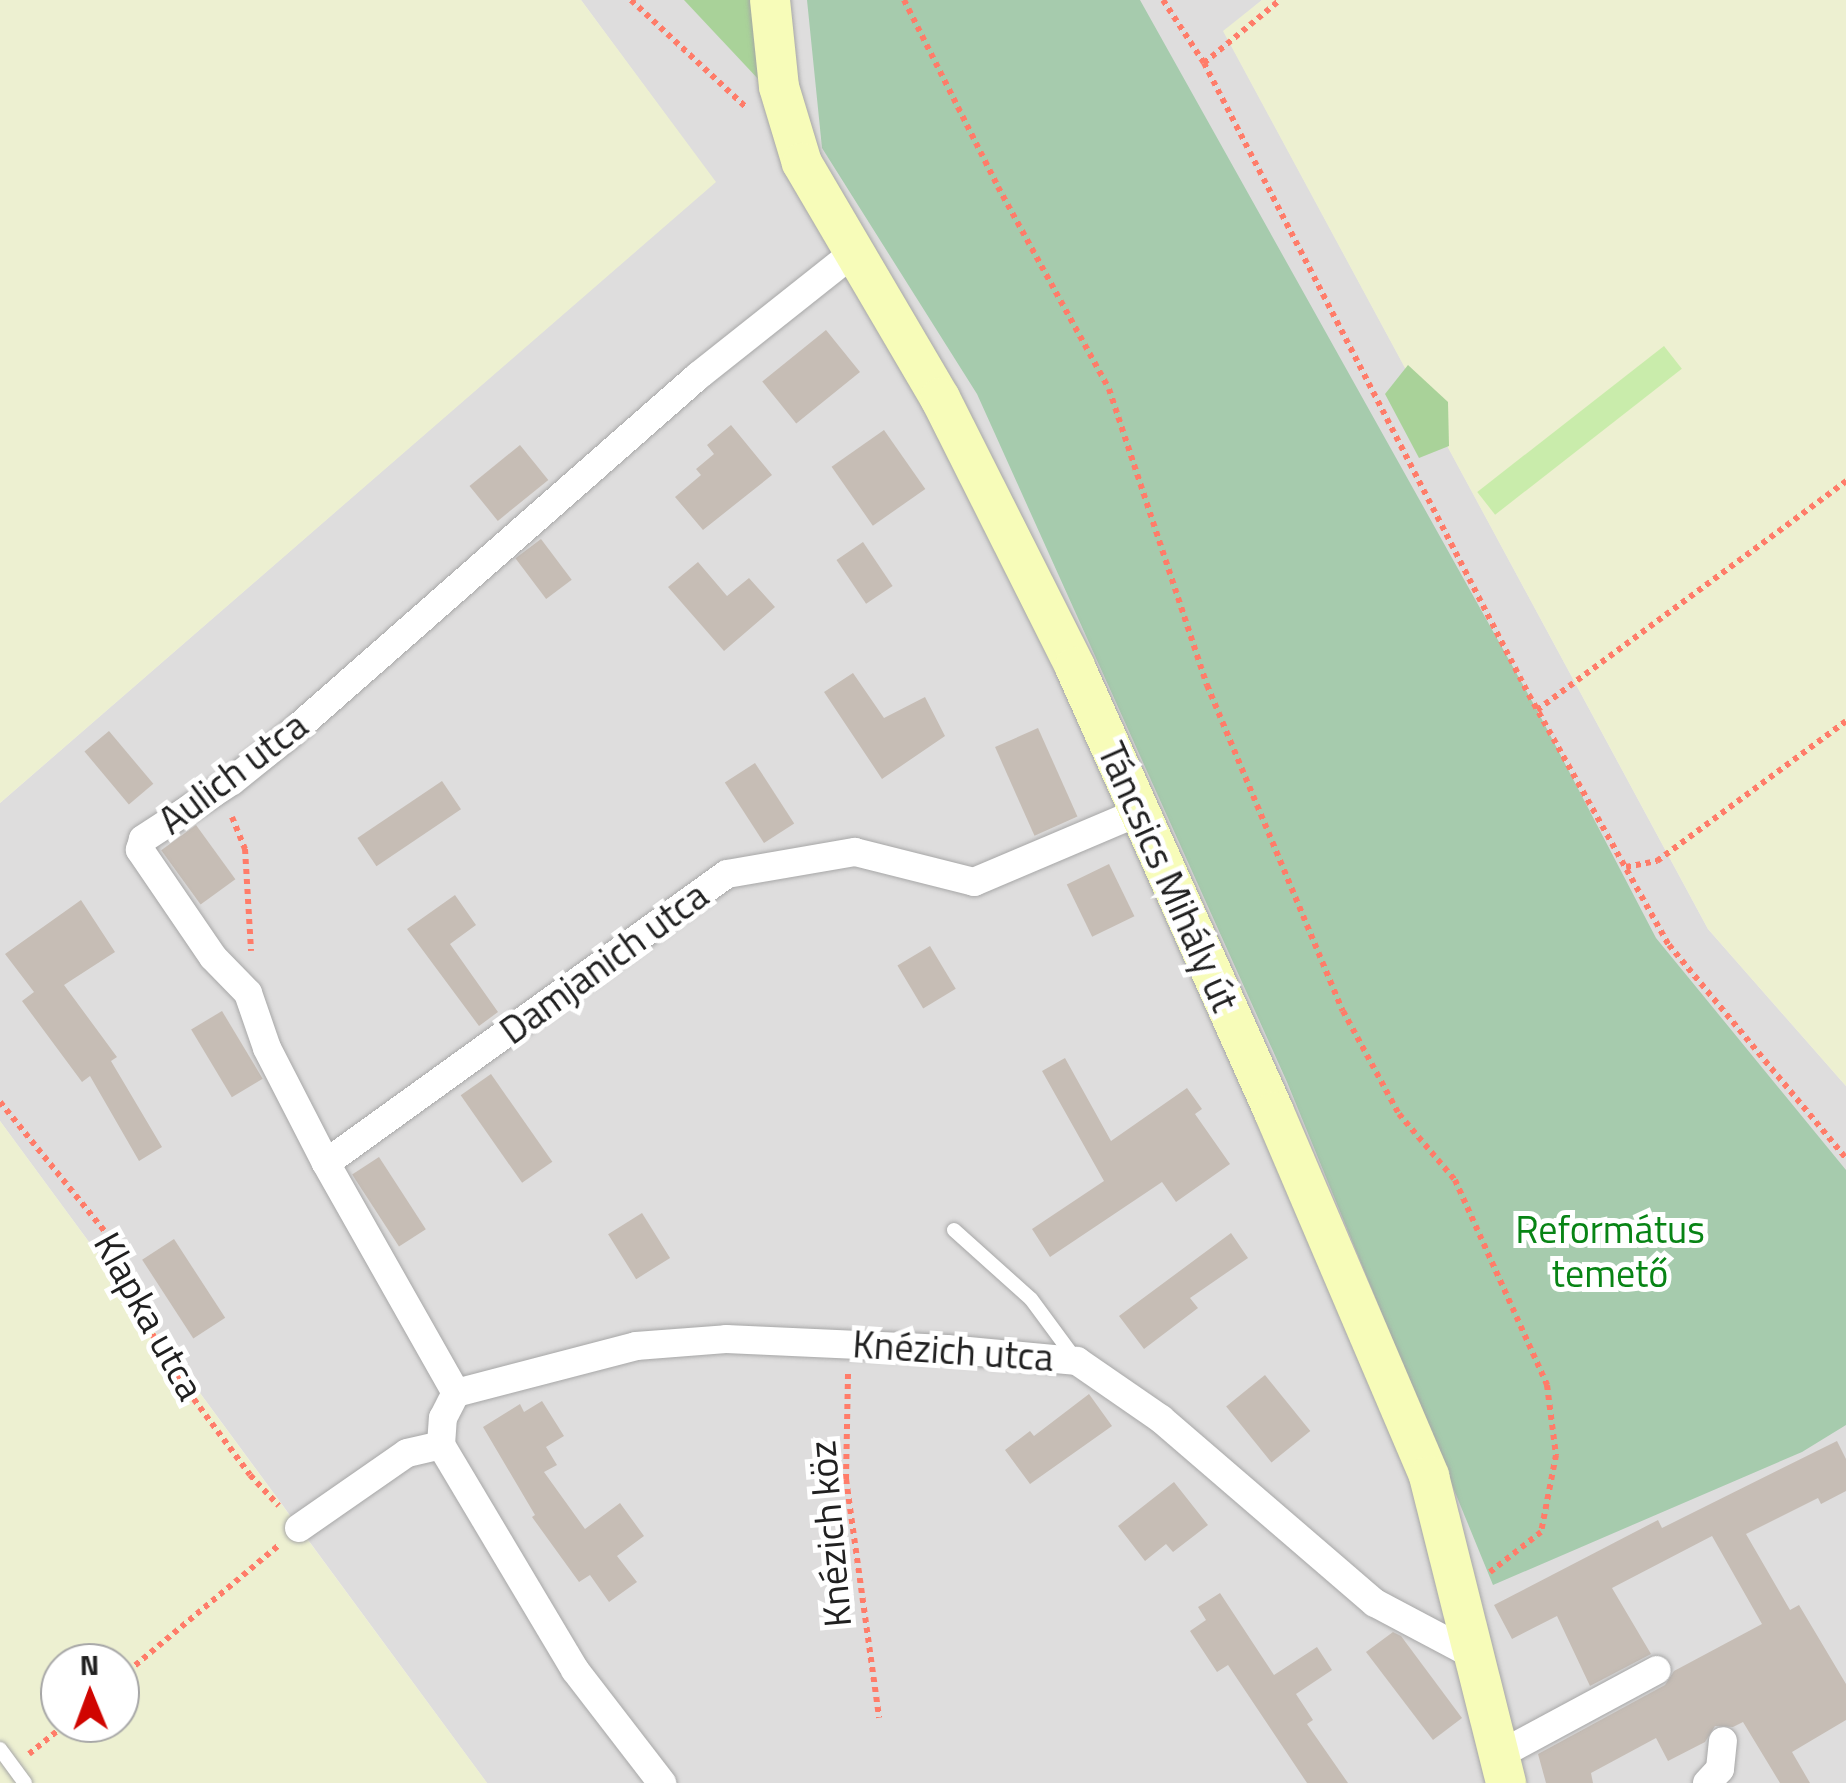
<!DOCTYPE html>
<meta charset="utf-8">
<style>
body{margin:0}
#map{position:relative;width:1846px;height:1783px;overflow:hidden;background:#f1eee6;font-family:"Titillium Web",sans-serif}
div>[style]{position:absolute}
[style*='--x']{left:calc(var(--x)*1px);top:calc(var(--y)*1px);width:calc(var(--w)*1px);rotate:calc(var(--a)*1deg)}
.residential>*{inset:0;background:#dedddd}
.farmland>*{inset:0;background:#edf0d1}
.grass>*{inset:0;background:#c9ecab;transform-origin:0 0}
.forest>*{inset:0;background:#a9d299}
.cemetery>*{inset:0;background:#a6cbad}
.building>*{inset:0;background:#c6bdb5;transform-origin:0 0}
.path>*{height:6px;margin-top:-3px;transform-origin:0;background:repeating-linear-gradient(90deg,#ff7c69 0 5px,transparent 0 10px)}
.roads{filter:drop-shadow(0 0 2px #a7a7a7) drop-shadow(0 0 2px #a7a7a7)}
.lane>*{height:14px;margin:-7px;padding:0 7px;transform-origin:7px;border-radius:7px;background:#fff}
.street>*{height:28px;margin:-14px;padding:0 14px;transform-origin:14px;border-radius:14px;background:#fff}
.secondary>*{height:40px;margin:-20px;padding:0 20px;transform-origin:20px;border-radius:20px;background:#f7fcb9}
span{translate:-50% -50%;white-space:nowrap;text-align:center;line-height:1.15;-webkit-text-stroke:10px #fff;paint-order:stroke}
.street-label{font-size:38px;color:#202020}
.park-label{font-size:38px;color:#088415}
.north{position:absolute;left:40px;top:1643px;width:100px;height:100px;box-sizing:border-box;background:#fff;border:2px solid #a6a6a6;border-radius:50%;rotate:359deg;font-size:28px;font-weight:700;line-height:40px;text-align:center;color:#202020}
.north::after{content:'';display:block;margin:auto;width:35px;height:45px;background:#d00500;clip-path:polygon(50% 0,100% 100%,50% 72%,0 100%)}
</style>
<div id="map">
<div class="residential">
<i style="clip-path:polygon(581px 0,1262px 0,1224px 32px,1708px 929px,1846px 1086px,1846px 1783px,487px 1783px,0 1121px,0 803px,715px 182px)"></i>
</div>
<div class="farmland">
<i style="clip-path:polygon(0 0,581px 0,716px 182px,0 803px)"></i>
<i style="clip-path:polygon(1262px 0,1846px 0,1846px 1086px,1708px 929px,1223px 31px)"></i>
<i style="clip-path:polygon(evenodd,0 1121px,299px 1528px,487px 1783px,0 1783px,0 1121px,60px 1663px,120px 1663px,120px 1723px,60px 1723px,60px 1663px)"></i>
</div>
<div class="grass">
<i style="left:1664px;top:346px;width:29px;height:237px;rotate:52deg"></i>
</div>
<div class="forest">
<i style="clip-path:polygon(684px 0,755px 0,760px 81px)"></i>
<i style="clip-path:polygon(1408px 365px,1448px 402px,1449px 446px,1419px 458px,1385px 394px)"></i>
</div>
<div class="cemetery">
<i style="clip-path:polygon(807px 0,1140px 0,1537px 710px,1656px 938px,1846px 1170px,1846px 1425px,1802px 1452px,1493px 1585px,1287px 1082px,977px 394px,822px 148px)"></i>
</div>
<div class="building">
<i style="left:826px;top:330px;width:54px;height:82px;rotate:51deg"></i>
<i style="clip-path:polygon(731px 425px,772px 475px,703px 530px,675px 497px,701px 475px,696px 469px,714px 454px,707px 445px)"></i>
<i style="left:884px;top:430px;width:72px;height:64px;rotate:55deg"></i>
<i style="left:520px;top:445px;width:45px;height:65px;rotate:51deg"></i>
<i style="left:541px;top:539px;width:51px;height:32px;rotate:53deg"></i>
<i style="left:863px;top:542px;width:53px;height:32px;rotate:56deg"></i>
<i style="clip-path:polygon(698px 562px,727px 596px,749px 578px,775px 607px,724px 651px,668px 587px)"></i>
<i style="clip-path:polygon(853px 673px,884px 718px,925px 697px,945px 736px,882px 779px,824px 692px)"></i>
<i style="left:1038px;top:728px;width:97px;height:47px;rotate:66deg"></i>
<i style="left:109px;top:731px;width:69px;height:32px;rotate:50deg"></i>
<i style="left:755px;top:763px;width:72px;height:36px;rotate:57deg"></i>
<i style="left:442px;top:781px;width:34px;height:102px;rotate:56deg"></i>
<i style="left:196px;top:825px;width:67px;height:43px;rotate:54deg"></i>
<i style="left:1109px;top:864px;width:58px;height:47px;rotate:64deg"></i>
<i style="clip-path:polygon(455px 895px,476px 925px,450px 944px,498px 1012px,479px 1026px,407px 929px)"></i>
<i style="clip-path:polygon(81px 900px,115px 952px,64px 985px,117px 1057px,111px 1061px,162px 1147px,139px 1161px,90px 1076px,82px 1082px,22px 1001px,34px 992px,5px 954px)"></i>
<i style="left:930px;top:946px;width:50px;height:38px;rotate:59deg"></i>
<i style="left:222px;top:1011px;width:79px;height:36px;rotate:59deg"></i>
<i style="clip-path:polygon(1065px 1058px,1111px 1141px,1187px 1088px,1202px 1109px,1195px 1114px,1230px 1164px,1176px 1202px,1162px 1182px,1050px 1257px,1032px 1229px,1104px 1181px,1042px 1071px)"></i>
<i style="left:491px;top:1074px;width:107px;height:37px;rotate:55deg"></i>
<i style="left:379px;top:1157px;width:86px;height:32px;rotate:57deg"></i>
<i style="left:642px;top:1213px;width:53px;height:40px;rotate:58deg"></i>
<i style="clip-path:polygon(1231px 1233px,1248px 1258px,1190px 1298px,1198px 1308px,1144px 1349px,1119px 1316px)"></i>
<i style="left:174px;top:1239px;width:94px;height:38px;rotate:57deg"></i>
<i style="left:1265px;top:1375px;width:72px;height:50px;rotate:51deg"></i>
<i style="clip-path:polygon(1089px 1394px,1112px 1426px,1030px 1484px,1005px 1450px,1030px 1431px,1034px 1436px)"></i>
<i style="clip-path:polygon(542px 1401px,564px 1436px,546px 1447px,557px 1465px,544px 1472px,585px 1529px,620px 1503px,644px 1536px,617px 1556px,637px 1582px,609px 1602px,590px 1575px,579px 1582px,532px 1517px,535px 1515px,483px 1427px,520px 1404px,524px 1412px)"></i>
<i style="clip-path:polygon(1837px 1441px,1846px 1459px,1846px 1491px,1821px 1504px,1818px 1498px,1746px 1534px,1790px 1610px,1799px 1605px,1846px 1684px,1846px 1720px,1792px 1752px,1810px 1783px,1780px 1783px,1743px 1722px,1733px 1727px,1715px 1726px,1705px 1742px,1668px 1761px,1656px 1738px,1591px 1773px,1593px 1783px,1546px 1783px,1538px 1754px,1665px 1685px,1674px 1671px,1762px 1624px,1712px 1536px,1612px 1588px,1651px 1654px,1590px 1686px,1557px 1616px,1512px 1639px,1494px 1605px,1658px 1520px,1662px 1528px)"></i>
<i style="clip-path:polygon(1174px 1482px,1208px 1525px,1173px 1552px,1166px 1544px,1145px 1561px,1118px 1526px)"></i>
<i style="clip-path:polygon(1220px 1593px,1274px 1675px,1317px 1647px,1332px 1670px,1296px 1694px,1313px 1720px,1307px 1724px,1348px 1783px,1307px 1783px,1228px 1665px,1217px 1672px,1190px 1631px,1206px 1620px,1198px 1607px)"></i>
<i style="clip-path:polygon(1393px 1632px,1401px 1636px,1462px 1718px,1433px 1740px,1366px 1652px)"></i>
</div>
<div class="path">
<i style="--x:631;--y:0;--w:158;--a:43"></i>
<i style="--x:904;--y:0;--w:209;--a:63.3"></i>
<i style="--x:998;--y:187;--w:230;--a:61.2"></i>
<i style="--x:1109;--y:389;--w:312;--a:71.7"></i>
<i style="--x:1207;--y:685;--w:353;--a:67.4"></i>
<i style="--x:1343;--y:1011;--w:117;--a:61.5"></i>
<i style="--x:1399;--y:1114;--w:87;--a:49.7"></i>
<i style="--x:1455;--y:1180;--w:225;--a:65.8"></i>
<i style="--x:1547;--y:1385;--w:71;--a:82.7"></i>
<i style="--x:1556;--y:1455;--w:78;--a:101"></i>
<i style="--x:1541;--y:1532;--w:65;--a:141.9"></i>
<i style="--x:1163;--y:0;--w:75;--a:56.9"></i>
<i style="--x:1204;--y:63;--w:711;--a:62.79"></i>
<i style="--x:1529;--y:695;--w:287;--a:60.8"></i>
<i style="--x:1669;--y:945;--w:277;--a:50.3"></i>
<i style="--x:1204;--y:63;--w:99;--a:-39.7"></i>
<i style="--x:1537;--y:710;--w:385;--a:-36.5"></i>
<i style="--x:232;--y:817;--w:35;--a:68"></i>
<i style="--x:245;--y:849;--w:102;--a:86.6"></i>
<i style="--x:1626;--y:867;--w:32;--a:-11"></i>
<i style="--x:1657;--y:861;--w:235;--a:-36.5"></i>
<i style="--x:0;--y:1102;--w:170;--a:51"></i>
<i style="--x:107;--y:1234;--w:137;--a:65.5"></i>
<i style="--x:164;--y:1359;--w:144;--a:53.4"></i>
<i style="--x:250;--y:1475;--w:42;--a:46.9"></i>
<i style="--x:848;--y:1374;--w:105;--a:91.1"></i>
<i style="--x:846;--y:1479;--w:241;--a:82.1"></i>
<i style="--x:120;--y:1678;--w:206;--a:-39.9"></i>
<i style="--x:29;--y:1754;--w:49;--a:-39.2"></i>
</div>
<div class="roads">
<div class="lane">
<i style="--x:954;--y:1230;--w:103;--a:41.9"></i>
<i style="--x:1031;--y:1299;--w:76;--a:53.6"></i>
<i style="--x:0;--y:1749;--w:42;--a:53.7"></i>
</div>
<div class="street">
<i style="--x:326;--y:1163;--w:494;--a:-35.8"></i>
<i style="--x:727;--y:874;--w:130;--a:-9.8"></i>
<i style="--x:855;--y:852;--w:123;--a:14.1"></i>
<i style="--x:974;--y:882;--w:179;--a:-23"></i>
<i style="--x:456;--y:1393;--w:186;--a:-14.6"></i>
<i style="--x:636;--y:1346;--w:90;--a:-4.4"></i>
<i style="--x:726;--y:1339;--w:221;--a:2.6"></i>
<i style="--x:947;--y:1349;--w:131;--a:5.3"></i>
<i style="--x:1077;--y:1361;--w:102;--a:34.6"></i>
<i style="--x:1161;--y:1419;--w:282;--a:40.7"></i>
<i style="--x:1375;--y:1603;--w:115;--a:27.9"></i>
<i style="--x:441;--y:1445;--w:27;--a:-86"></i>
<i style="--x:443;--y:1418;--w:28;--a:-63"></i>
<i style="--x:456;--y:1393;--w:264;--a:-119.5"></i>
<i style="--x:326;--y:1163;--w:129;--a:-117.2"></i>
<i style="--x:267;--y:1048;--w:58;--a:-109.1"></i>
<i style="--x:248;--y:993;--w:50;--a:-134.2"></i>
<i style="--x:213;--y:957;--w:130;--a:-124.3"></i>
<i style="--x:140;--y:850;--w:11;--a:-75"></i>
<i style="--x:143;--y:839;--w:106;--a:-33.1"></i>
<i style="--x:232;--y:781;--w:72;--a:-38.8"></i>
<i style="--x:288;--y:736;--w:546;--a:-41.28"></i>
<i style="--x:698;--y:376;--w:198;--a:-38.4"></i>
<i style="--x:441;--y:1445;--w:262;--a:59.2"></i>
<i style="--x:575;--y:1670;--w:143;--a:52.4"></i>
<i style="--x:299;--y:1528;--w:131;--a:-34.8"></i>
<i style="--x:407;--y:1453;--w:35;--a:-13"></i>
<i style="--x:1499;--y:1755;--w:179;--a:-28.3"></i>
<i style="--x:1707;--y:1783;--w:19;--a:-47"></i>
<i style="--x:1720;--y:1769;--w:28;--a:-84"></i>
</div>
<div class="secondary">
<i style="--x:770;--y:0;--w:87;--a:84.1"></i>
<i style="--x:779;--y:87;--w:79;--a:73.2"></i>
<i style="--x:802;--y:163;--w:273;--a:59.6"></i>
<i style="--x:940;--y:398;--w:301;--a:63.3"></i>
<i style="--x:1075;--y:667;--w:487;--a:65.9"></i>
<i style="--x:1274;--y:1112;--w:396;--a:66.9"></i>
<i style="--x:1429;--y:1476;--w:317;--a:75.9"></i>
</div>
</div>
<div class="street-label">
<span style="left:233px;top:773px;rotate:-37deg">Aulich utca</span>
<span style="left:1168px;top:877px;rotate:66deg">Táncsics Mihály út</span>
<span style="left:604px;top:963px;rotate:-36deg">Damjanich utca</span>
<span style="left:149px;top:1316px;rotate:61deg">Klapka utca</span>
<span style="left:953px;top:1351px;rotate:4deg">Knézich utca</span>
<span style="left:830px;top:1534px;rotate:-95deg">Knézich köz</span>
</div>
<div class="park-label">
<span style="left:1610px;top:1252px">Református<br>temető</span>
</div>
<div class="north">N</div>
</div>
